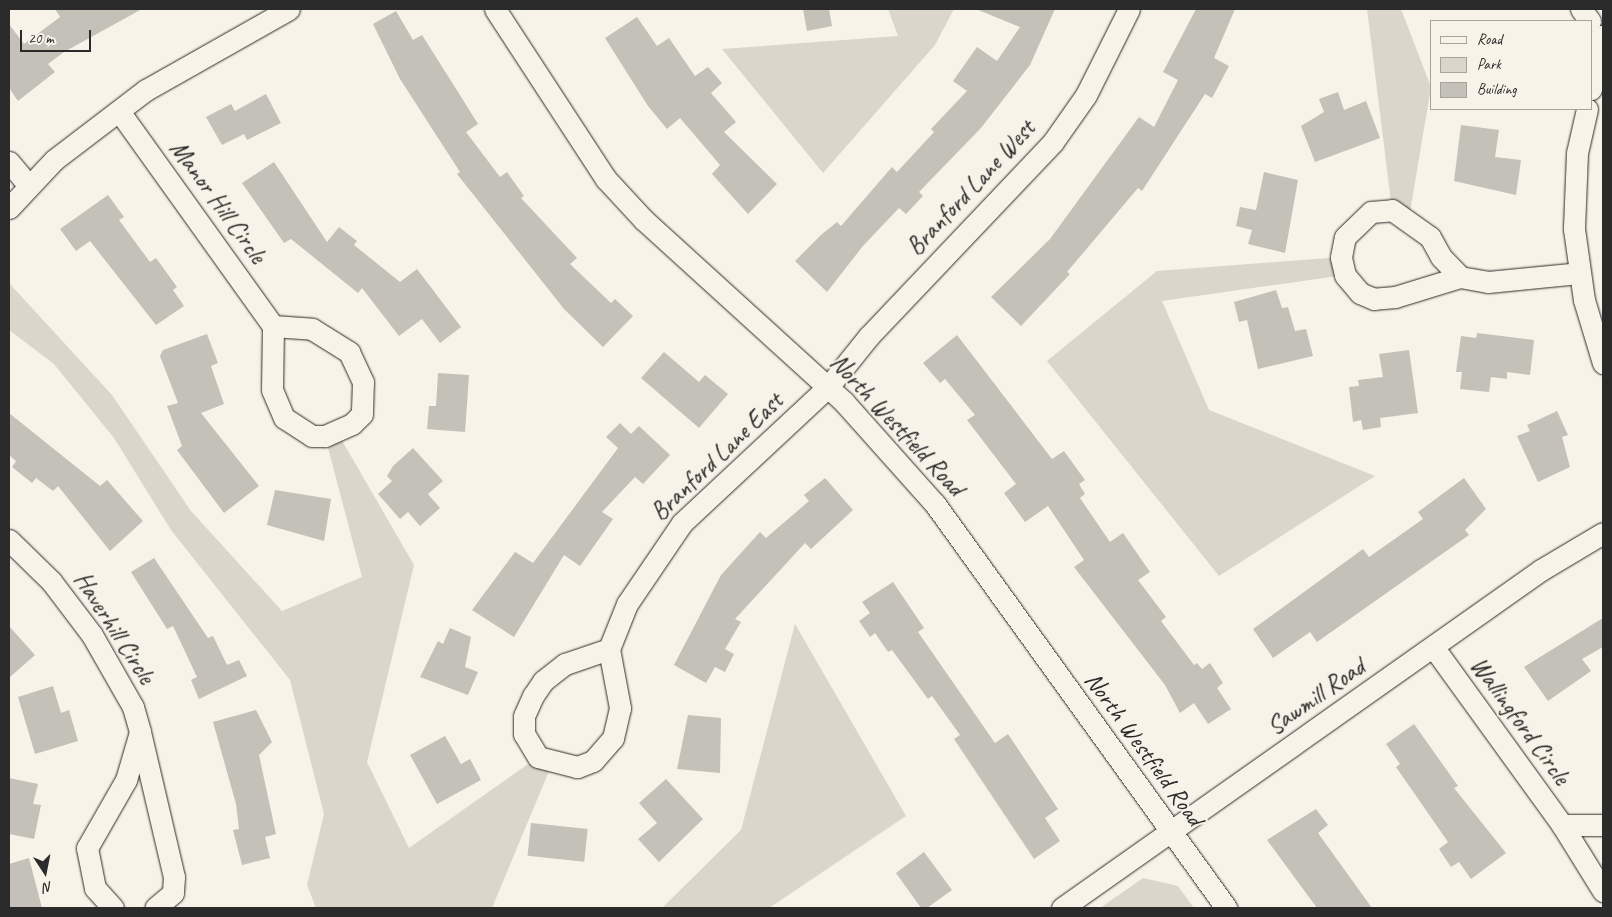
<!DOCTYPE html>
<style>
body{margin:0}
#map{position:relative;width:1612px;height:917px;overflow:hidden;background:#f7f3e8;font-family:Caveat,sans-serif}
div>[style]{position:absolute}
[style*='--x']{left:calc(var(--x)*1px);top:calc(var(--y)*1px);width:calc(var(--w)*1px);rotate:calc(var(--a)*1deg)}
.green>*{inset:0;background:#dad6cc}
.building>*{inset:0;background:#c4c1b9;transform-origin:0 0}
.roads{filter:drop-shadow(0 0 1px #2b2b2b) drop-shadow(0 0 1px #2b2b2b)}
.minor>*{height:21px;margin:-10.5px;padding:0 10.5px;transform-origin:10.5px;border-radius:10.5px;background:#f7f3e8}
span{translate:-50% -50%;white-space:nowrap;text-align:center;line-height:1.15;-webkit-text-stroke:4px #f7f3e8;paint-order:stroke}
.street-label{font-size:25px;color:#2b2b2b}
.frame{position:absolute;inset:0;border:10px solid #2b2b2b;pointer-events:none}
.legend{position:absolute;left:1430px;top:20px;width:162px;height:90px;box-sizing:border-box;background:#f7f3e8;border:1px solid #a5a39c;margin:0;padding:6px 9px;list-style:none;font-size:15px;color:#2b2b2b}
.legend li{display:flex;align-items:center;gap:10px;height:25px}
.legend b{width:25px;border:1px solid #a5a39c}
.north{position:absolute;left:20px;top:847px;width:50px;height:50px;-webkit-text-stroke:4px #f7f3e8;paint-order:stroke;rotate:169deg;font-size:14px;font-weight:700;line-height:20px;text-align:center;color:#2b2b2b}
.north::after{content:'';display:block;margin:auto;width:18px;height:22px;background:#2b2b2b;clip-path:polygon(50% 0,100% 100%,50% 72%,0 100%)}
.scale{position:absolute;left:20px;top:30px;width:71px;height:22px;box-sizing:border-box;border:2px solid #2b2b2b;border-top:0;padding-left:6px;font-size:15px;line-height:18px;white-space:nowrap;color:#2b2b2b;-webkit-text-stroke:4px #f7f3e8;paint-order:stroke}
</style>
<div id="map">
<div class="green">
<i style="clip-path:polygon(888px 9px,954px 9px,935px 45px,823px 173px,722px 49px,898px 36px)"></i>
<i style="clip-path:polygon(1367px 9px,1401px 9px,1431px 87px,1409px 218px,1392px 210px)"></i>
<i style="clip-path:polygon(1341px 257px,1345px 275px,1162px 301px,1209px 410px,1375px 476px,1219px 576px,1047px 361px,1157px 271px)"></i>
<i style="clip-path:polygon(9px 283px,112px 395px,191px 511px,282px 611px,362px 577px,325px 436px,337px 432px,414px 565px,367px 762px,409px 848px,538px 757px,552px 764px,492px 908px,316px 908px,307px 885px,324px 814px,290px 680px,171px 530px,114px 438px,54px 364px,9px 330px)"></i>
<i style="clip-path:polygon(795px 624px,906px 816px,769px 908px,662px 908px,741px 830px)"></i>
<i style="clip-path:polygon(1143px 878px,1178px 886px,1194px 908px,1100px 908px)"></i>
</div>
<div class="building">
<i style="clip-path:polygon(55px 9px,142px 9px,64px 52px,48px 64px,55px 72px,18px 101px,9px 88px,9px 24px,24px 44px,60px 17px)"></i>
<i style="clip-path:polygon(803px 9px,829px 9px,832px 26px,807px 31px)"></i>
<i style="clip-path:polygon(976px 9px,1055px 9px,1030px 65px,981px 128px,919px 192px,923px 196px,906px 214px,899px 208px,863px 246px,827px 292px,795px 261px,821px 235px,837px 222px,841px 226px,892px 167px,897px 172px,934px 132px,931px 129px,967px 91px,953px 81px,977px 47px,997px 61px,1020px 27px)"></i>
<i style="clip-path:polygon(1196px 9px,1235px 9px,1214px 58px,1229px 66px,1212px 98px,1205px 94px,1142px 191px,1138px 188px,1067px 272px,1070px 274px,1021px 326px,991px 297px,1050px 239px,1139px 117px,1154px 127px,1178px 80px,1163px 72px)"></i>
<i style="clip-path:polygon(396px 11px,413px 40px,422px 35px,458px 92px,478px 124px,466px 132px,500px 177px,507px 172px,524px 196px,521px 198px,577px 258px,570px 264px,611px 303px,615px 299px,633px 316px,603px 347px,564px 309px,457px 174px,460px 172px,400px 79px,373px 24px)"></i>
<i style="clip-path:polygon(637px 17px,657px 46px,669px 38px,695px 76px,708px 67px,722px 83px,711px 93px,736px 122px,724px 132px,777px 184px,748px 214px,712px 174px,720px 165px,680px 118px,667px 129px,648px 106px,605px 38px)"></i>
<i style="clip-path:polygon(1338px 92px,1344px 110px,1366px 101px,1380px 138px,1315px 162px,1301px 126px,1324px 112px,1319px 99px)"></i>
<i style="clip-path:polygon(266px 94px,281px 123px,247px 140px,244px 134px,222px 145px,206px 117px,231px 104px,235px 111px)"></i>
<i style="clip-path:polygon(1461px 125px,1499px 130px,1495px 157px,1521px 160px,1516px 195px,1454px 181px)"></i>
<i style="clip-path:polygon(274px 162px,327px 242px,339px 227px,357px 241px,354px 245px,400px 282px,417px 269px,461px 327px,440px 343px,422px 319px,399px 336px,362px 288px,358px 293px,291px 239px,284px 243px,242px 183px)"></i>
<i style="clip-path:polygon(1264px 172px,1298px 180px,1285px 253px,1248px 244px,1252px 230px,1236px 226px,1240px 207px,1256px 210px)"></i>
<i style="clip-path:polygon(108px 195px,124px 217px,119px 220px,150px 262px,156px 258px,177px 287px,173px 290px,184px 306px,156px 325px,90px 241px,76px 251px,60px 229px)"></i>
<i style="clip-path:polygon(1276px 290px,1282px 308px,1288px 307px,1295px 331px,1306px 329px,1313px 356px,1258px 369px,1247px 320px,1239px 322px,1234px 302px)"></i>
<i style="clip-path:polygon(1477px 333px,1534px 340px,1530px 375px,1507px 372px,1507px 379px,1491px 377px,1489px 392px,1460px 389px,1462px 372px,1456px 372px,1461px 336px,1476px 338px)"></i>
<i style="clip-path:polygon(207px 334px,218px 363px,211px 366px,224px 404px,201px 413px,259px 486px,224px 513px,177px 450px,182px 446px,167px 406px,178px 403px,160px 356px,163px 350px)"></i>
<i style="clip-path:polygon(957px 335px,1052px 459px,1064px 451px,1085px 480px,1079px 484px,1085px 494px,1080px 498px,1110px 542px,1123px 533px,1150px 572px,1138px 580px,1166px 617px,1161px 621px,1194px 665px,1197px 663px,1202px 669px,1210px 663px,1223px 683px,1217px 688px,1231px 709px,1208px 724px,1194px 703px,1180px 713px,1165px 685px,1074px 567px,1084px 560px,1048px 506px,1025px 522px,1004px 493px,1016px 484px,967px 420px,975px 415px,945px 379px,940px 383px,923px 363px)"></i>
<i style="clip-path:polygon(1409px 350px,1418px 413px,1380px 418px,1381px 427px,1363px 430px,1361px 420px,1353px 422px,1349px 387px,1359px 386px,1358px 380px,1383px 377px,1379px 354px)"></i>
<i style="clip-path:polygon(664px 352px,699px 382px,705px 375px,728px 394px,699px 428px,641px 378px)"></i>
<i style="clip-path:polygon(438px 373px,469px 375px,465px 432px,427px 429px,429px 406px,436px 406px)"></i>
<i style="clip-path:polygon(1557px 411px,1568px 435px,1562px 437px,1570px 467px,1538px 482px,1517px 436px,1530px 431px,1527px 425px)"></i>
<i style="clip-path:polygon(9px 413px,100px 486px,107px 480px,143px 521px,110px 551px,58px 486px,53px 491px,36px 478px,32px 483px,12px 467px,16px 461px,9px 455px)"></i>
<i style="clip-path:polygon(620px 423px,631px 434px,639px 426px,670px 455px,643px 484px,635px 477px,602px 512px,613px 519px,580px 566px,564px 555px,514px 637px,472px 610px,515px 552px,533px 563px,618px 448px,606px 437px)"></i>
<i style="clip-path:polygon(413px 448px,443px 481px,428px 494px,440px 508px,420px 526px,408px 512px,400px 519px,378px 494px,392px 481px,387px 476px,393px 466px)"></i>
<i style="clip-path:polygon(825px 478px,853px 510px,811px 549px,805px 543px,735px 619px,741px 622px,725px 649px,734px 654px,725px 672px,715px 667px,706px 683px,674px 665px,721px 575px,760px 532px,766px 538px,809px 501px,804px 495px)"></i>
<i style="clip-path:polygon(1464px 478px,1486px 509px,1465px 530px,1469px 535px,1317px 642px,1310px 632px,1273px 658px,1253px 629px,1363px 549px,1369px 557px,1423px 519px,1418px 512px)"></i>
<i style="clip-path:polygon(275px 490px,331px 499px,324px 541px,267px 525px)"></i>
<i style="clip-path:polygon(154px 558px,208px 638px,213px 636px,227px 665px,239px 660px,247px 676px,199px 699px,191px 680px,197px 677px,173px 626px,167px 629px,131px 572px)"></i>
<i style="clip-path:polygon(893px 582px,924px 628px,918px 632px,995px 743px,1008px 734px,1058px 809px,1045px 818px,1060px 841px,1034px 859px,954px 739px,960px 735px,932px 696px,928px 699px,892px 650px,888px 652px,875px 633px,870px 637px,859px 621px,870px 613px,862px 602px)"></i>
<i style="clip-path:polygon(1603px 618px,1603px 647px,1582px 659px,1591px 671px,1548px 701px,1524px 667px)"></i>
<i style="clip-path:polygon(9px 626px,35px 655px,9px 678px)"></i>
<i style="clip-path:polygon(450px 628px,471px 637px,465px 667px,478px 672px,468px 695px,420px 677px,438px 641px,443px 644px)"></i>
<i style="clip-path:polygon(53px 686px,61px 713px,69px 710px,78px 741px,35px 754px,18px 697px)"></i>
<i style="clip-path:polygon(256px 710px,272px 742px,259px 755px,276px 834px,265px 837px,270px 858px,242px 865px,233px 830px,239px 829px,236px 804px,213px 722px)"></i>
<i style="clip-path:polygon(688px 715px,721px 718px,720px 773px,677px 769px)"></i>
<i style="clip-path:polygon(1414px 724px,1458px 786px,1454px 788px,1506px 853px,1471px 879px,1459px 862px,1451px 867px,1439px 849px,1448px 842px,1396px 767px,1400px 764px,1386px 744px)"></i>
<i style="clip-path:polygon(445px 736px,461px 764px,470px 759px,481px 780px,437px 804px,410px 755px)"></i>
<i style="clip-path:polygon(9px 778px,38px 784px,33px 804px,41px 805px,34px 839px,9px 834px)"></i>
<i style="clip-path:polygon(666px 779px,703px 819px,659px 862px,638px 839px,657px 823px,639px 803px)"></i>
<i style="clip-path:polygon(1316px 809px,1328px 825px,1318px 833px,1372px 908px,1317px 908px,1267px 840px)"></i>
<i style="left:531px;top:823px;width:57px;height:33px;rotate:6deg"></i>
<i style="clip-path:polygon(924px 852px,952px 890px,927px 908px,921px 908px,896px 873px)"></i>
<i style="clip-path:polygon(29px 858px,42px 908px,9px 908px,9px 864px)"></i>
</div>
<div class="roads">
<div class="minor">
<i style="--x:495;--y:9;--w:203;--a:56.9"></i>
<i style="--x:606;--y:179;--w:56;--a:47.2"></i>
<i style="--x:644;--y:220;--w:270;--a:42.3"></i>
<i style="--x:844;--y:402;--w:137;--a:48.3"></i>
<i style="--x:935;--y:504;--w:498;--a:54.2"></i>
<i style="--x:1581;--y:9;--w:15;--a:53"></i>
<i style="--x:1591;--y:89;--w:54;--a:-79.3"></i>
<i style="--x:1587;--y:109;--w:45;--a:102.8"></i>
<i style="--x:1577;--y:153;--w:76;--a:92.3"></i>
<i style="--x:1574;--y:229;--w:72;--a:82"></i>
<i style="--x:1584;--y:300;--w:66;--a:73.2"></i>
<i style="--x:119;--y:111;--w:264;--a:54.4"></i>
<i style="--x:9;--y:162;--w:31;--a:50"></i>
<i style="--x:9;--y:208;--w:66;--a:-46.8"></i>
<i style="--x:54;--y:160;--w:116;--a:-37.3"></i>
<i style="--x:146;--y:90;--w:164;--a:-29.5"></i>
<i style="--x:1392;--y:210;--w:47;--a:35.4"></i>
<i style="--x:1430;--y:237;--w:23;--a:61"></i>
<i style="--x:1441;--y:257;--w:28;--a:46"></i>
<i style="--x:1460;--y:277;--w:68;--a:162.9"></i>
<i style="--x:1395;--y:297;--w:21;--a:175"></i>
<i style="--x:1374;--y:299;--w:15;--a:-157"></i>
<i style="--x:1360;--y:293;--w:23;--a:-130"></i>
<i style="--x:1345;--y:275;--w:18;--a:-103"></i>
<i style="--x:1341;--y:257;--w:20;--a:-79"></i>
<i style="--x:1345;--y:237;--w:36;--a:-44"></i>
<i style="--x:1371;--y:212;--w:21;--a:-5"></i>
<i style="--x:1460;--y:277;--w:28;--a:10"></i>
<i style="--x:1488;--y:282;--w:91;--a:-5.6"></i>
<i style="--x:273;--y:326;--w:39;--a:4"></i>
<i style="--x:312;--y:329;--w:44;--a:31.9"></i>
<i style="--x:349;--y:352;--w:33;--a:65"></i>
<i style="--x:363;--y:382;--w:32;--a:92"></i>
<i style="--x:362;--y:414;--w:14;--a:135"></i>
<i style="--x:352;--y:424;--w:30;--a:156"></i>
<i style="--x:325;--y:436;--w:13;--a:180"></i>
<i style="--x:312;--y:436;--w:33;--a:-147"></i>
<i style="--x:284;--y:418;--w:30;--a:-113"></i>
<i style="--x:272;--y:390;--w:64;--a:-89.1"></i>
<i style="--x:9;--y:540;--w:59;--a:44.3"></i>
<i style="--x:51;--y:581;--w:68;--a:52.8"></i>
<i style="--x:92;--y:635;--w:83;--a:60.3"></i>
<i style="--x:133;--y:707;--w:26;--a:74"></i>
<i style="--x:1434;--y:648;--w:218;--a:54.1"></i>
<i style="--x:609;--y:649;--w:48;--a:-68.2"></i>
<i style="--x:627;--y:604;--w:98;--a:-55.8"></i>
<i style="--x:682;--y:523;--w:200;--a:-43"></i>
<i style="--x:828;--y:387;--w:65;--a:-51.2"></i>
<i style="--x:869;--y:336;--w:267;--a:-46.5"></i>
<i style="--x:1053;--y:142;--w:57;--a:-54.9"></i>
<i style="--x:1086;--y:95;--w:96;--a:-63.4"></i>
<i style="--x:609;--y:649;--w:60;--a:79.4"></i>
<i style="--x:620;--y:708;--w:31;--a:103"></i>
<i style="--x:613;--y:738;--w:30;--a:131"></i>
<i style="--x:593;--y:761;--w:17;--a:159"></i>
<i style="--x:577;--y:767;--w:40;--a:-165.6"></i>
<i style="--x:538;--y:757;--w:27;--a:-121"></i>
<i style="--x:524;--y:734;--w:18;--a:-90"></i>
<i style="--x:524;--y:716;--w:22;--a:-66"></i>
<i style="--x:533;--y:696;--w:18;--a:-56"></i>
<i style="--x:543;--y:681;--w:28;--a:-38"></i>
<i style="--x:565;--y:664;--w:46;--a:-18.8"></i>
<i style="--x:1603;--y:825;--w:41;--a:180"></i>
<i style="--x:1562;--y:825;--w:78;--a:58.2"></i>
<i style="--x:113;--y:908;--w:27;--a:-132"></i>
<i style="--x:95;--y:888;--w:41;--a:-101.3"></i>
<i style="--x:87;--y:848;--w:78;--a:-60.2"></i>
<i style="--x:126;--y:780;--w:50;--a:-73.7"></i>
<i style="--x:140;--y:732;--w:149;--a:76.8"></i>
<i style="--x:174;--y:877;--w:16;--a:94"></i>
<i style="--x:173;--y:893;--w:23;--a:140"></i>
<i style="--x:1062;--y:908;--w:586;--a:-35.21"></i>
<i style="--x:1541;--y:570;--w:72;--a:-30.8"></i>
</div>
</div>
<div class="street-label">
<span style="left:971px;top:188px;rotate:-47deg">Branford Lane West</span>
<span style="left:218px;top:202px;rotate:54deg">Manor Hill Circle</span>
<span style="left:897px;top:425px;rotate:47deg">North Westfield Road</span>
<span style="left:717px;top:457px;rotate:-44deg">Branford Lane East</span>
<span style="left:114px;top:628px;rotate:57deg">Haverhill Circle</span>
<span style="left:1316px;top:697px;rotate:-35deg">Sawmill Road</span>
<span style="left:1520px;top:721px;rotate:54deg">Wallingford Circle</span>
<span style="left:1144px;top:749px;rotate:54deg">North Westfield Road</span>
</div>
<div class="frame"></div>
<ul class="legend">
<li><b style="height:6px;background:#f7f3e8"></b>Road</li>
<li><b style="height:14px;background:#dad6cc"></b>Park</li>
<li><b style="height:14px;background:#c4c1b9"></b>Building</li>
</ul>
<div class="north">N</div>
<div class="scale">20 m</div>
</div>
